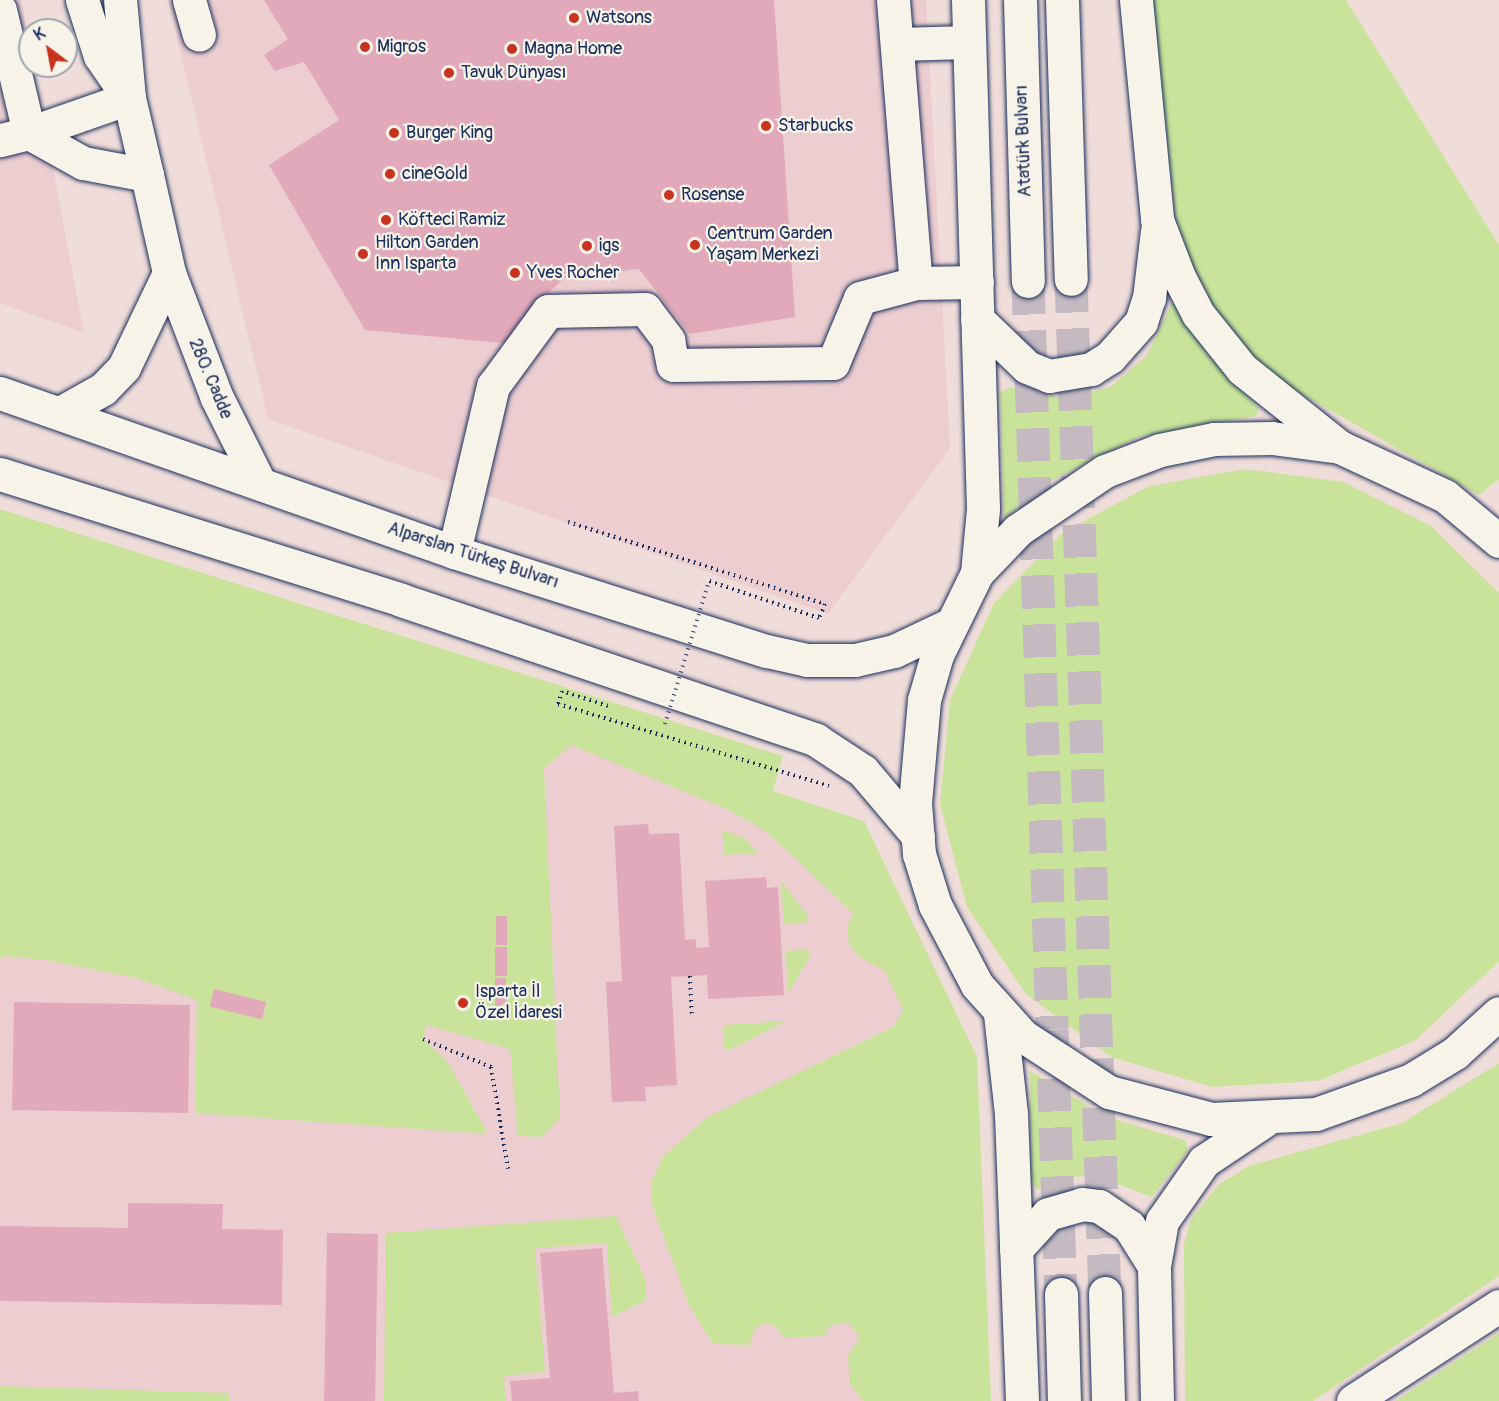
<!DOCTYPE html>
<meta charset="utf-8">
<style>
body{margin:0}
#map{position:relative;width:1499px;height:1401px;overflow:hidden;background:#f0ddda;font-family:Pangolin,sans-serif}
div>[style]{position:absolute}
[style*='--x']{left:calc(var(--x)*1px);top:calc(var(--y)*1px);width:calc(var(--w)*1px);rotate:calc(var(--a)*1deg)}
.built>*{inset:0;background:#eccdd0}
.green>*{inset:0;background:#c9e49a}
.building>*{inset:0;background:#e1a9ba;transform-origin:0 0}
.major-tunnel>*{height:33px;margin-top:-16.5px;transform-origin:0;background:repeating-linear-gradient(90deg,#c5bac1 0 33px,transparent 0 49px)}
.highway-tunnel>*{height:33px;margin-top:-16.5px;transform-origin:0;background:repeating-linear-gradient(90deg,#c5bac1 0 33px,transparent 0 49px)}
.path>*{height:4px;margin-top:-2px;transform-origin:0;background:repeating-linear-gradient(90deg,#1b2f5e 0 1.5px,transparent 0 6px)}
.roads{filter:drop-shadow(0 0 2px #1b2f5e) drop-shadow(0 0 2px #1b2f5e)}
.minor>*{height:33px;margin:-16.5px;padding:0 16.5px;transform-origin:16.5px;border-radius:16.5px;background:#f7f3e8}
.major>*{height:33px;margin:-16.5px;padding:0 16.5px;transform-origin:16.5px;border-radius:16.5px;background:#f7f3e8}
.highway>*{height:33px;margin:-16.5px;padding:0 16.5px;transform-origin:16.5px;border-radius:16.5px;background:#f7f3e8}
.path-bridge>*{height:4px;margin-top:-2px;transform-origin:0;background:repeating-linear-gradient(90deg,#1b2f5e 0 1.5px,transparent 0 6px)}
.dots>*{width:16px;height:16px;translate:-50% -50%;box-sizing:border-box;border:3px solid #f7f3e8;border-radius:50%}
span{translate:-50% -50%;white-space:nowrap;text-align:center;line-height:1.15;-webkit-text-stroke:4.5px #f7f3e8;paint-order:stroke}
.poi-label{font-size:18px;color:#1b2f5e}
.left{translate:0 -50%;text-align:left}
.street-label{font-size:18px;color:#1b2f5e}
.north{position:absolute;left:18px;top:18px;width:60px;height:60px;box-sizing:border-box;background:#f7f3e8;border:2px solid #9fa5b1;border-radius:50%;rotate:328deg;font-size:16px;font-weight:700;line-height:24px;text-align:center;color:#1b2f5e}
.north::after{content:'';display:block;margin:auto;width:21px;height:27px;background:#c8321e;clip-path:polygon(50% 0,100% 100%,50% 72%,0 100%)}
</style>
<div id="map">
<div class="built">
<i style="clip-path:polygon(0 0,21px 0,84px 333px,0 303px)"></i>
<i style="clip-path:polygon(168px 0,926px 0,950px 448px,828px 614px,268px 419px)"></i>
<i style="clip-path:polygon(0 542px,551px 714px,777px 820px,905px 959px,991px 1401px,0 1401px)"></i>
</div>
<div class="green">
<i style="clip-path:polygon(1152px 0,1346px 0,1499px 245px,1499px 479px,1479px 495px,1279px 381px,1250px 357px,1206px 299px,1176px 225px)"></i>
<i style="clip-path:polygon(1173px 301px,1208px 355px,1259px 409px,1256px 416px,1139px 437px,1049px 482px,1004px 519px,1000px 393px,1010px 387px,1070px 399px,1112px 386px,1147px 355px)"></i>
<i style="clip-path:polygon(1246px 469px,1343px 482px,1431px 526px,1499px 593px,1499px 961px,1416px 1040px,1318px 1081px,1212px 1087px,1111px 1057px,1026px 994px,967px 907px,940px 804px,950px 700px,994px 603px,1062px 533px,1149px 486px)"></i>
<i style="clip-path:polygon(0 509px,783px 756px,773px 791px,864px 821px,977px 1057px,991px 1401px,863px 1401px,850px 1384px,848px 1355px,860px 1338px,849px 1323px,830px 1325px,824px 1336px,784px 1338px,774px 1325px,764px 1323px,755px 1328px,749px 1345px,713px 1344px,689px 1305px,652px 1205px,652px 1181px,663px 1156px,708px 1117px,893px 1027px,903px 1010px,885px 971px,858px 956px,849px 943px,847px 927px,853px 913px,768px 833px,731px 811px,571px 745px,544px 768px,560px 1118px,542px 1137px,518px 1136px,510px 1049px,427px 1025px,423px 1039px,447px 1061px,488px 1134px,195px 1113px,197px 1000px,136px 978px,46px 960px,3px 956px,0 961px)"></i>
<i style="clip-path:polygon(722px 830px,743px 837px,759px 853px,724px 855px)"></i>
<i style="clip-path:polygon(781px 881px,808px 916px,809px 922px,784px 924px)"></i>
<i style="clip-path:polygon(810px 949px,810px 956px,788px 994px,786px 951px)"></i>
<i style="clip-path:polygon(786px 1021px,728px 1051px,724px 1048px,724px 1025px)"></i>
<i style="clip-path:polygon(1499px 1063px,1499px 1276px,1313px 1401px,1185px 1401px,1184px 1244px,1191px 1219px,1219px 1184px,1249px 1166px,1402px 1123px)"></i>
<i style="clip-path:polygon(1030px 1071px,1107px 1117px,1185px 1140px,1188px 1150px,1152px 1197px,1096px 1176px,1072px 1177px,1038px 1189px,1031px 1183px)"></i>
<i style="clip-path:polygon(616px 1216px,646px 1281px,645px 1301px,612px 1317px,607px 1243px,535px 1248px,545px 1372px,504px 1376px,506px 1401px,384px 1401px,386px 1233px)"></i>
<i style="clip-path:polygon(1499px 1333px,1499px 1401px,1395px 1401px)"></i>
<i style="clip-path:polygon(0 1386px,229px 1393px,229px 1401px,0 1401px)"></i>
</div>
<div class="building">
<i style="clip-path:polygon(264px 0,774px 0,795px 317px,690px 334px,639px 269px,564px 278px,543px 298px,522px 345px,365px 330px,269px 165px,339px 120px,304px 62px,275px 71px,264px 55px,288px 39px)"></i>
<i style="clip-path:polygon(648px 824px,649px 834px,679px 833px,685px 940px,696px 939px,696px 948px,709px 947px,705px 881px,766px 877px,767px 888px,778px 887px,784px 995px,708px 999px,707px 975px,671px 977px,677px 1085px,645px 1087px,646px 1101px,612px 1102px,606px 982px,622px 981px,614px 826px)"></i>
<i style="left:496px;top:916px;width:11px;height:29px"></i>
<i style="left:495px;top:947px;width:12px;height:29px"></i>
<i style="left:495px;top:978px;width:11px;height:28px"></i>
<i style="left:214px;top:989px;width:54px;height:18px;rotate:14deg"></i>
<i style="left:14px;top:1002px;width:176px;height:108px;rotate:1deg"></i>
<i style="clip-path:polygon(128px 1203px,223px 1204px,222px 1229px,283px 1230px,282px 1305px,0 1301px,0 1226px,128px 1228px)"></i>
<i style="left:327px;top:1233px;width:51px;height:168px;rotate:1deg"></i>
<i style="clip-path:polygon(602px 1248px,614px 1393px,638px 1391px,639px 1401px,512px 1401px,510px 1381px,550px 1378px,540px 1253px)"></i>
</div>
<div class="major-tunnel">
<i style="--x:1052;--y:1029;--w:265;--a:88.1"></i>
<i style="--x:1097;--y:1058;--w:235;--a:88.1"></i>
</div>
<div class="highway-tunnel">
<i style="--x:1071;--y:279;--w:779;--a:88.09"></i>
<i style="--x:1028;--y:281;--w:748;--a:88.16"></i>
</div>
<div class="path">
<i style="--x:568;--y:522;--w:270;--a:17.7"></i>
<i style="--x:825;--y:604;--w:15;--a:113"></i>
<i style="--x:819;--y:618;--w:116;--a:-161.4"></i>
<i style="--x:608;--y:706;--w:48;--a:-161.9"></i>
<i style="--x:562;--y:691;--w:14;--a:107"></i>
<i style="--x:558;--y:704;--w:283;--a:16.8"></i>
<i style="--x:690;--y:976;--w:40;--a:87.1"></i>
<i style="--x:423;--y:1039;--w:74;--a:22.4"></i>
<i style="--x:491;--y:1067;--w:103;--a:80.5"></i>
</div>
<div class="roads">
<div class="minor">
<i style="--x:82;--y:0;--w:59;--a:72.2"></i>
<i style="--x:100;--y:56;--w:51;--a:55.4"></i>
<i style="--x:129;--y:98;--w:98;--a:-95.2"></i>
<i style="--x:189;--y:0;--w:36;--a:74"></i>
<i style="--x:893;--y:0;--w:284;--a:85.4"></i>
<i style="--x:0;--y:10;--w:126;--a:76.7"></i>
<i style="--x:29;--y:133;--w:30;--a:166"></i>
<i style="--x:897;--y:44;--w:72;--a:-1.6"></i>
<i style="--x:147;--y:175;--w:65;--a:-169.4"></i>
<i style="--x:83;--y:163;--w:62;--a:-150.9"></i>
<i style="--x:29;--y:133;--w:106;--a:-19.3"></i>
<i style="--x:129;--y:98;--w:79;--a:76.8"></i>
<i style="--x:147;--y:175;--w:100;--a:77.3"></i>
<i style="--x:62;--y:412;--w:47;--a:-29.3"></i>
<i style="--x:103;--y:389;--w:30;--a:-46"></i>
<i style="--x:124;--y:367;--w:104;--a:-64.4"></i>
<i style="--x:169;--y:273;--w:134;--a:69"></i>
<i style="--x:217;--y:398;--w:94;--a:63.4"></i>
<i style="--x:454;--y:552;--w:171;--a:-76.8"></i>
<i style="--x:493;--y:386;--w:93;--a:-53.7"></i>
<i style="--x:548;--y:311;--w:97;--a:-1.2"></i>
<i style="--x:645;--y:309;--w:39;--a:53"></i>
<i style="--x:668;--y:340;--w:25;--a:79"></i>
<i style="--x:673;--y:365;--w:160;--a:-0.7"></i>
<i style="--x:833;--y:363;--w:70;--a:-67.4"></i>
<i style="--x:860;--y:298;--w:58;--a:-15"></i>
<i style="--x:916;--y:283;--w:61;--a:-0.9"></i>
</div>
<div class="major">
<i style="--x:1000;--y:1014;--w:101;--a:83.7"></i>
<i style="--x:1011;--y:1114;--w:287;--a:87.8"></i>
<i style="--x:1016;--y:1249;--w:47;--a:-47.6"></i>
<i style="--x:1048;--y:1214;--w:35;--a:-16"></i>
<i style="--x:1082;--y:1204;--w:17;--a:7"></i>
<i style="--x:1099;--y:1206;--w:36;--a:34"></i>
<i style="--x:1129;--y:1226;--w:47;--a:58"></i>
<i style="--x:1105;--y:1293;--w:108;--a:88.4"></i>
<i style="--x:1061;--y:1294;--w:107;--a:88.4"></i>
<i style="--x:1157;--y:1401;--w:135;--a:-91.3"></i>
<i style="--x:1154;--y:1266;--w:46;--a:-79.9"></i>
<i style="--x:1162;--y:1221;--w:73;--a:-55"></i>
<i style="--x:1204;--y:1161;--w:72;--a:-33.7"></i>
<i style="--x:1353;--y:1401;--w:174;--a:-33.1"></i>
</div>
<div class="highway">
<i style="--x:968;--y:0;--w:509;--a:88.31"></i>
<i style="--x:983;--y:509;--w:64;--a:95.4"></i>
<i style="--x:1020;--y:0;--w:281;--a:88.4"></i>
<i style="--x:1062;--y:0;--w:279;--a:88.2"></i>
<i style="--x:1136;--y:0;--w:221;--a:84.5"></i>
<i style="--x:1157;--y:220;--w:61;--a:68.9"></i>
<i style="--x:1179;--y:277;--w:42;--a:62.8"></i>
<i style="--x:1198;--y:314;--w:70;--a:51.3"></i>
<i style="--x:1242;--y:369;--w:120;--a:38.6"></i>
<i style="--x:977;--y:319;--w:69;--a:43.8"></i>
<i style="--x:1027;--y:367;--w:24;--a:22"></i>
<i style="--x:1049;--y:376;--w:43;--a:-9.5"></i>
<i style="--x:1091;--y:369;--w:22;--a:-32"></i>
<i style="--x:1110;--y:357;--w:47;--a:-48.5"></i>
<i style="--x:1141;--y:322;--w:25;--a:-72"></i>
<i style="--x:1149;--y:298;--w:67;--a:-83.2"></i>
<i style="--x:0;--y:393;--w:481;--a:19.3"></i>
<i style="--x:454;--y:552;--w:328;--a:17.6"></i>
<i style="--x:767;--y:651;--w:41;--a:12.7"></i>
<i style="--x:807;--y:660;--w:48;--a:0"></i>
<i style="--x:855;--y:660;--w:40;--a:-13"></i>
<i style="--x:894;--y:651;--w:63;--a:-25.3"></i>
<i style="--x:0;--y:474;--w:420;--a:17.4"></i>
<i style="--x:401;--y:600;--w:438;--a:18.6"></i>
<i style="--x:816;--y:740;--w:56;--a:33.4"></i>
<i style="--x:863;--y:771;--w:85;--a:49.8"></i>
<i style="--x:1499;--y:541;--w:70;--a:-140.2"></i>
<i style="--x:1445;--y:496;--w:116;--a:-155"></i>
<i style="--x:1340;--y:447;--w:69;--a:-172.5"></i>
<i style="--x:1272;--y:438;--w:58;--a:179"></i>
<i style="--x:1214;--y:439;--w:55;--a:168.5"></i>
<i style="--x:1160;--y:450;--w:59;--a:159.1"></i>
<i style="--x:1105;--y:471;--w:105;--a:145.9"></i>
<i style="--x:1018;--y:530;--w:59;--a:133.6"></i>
<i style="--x:977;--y:573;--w:91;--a:116"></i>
<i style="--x:937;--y:655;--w:47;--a:106.1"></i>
<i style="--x:924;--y:700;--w:103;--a:95"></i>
<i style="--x:915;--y:803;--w:51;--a:85.5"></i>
<i style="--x:919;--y:854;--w:53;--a:72.6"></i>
<i style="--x:935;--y:905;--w:90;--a:62.3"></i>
<i style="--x:977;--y:985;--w:69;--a:48"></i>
<i style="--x:1023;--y:1036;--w:103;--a:33.1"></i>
<i style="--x:1109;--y:1092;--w:106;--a:14.8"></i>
<i style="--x:1211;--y:1119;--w:105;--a:-2.7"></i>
<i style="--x:1316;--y:1114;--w:101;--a:-19.7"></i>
<i style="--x:1411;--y:1080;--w:52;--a:-31.5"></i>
<i style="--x:1455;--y:1053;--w:59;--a:-42.3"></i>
</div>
</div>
<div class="path-bridge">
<i style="--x:665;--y:724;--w:150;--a:-72.9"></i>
</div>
<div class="dots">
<i style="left:574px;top:18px;background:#c8321e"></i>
<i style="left:365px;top:47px;background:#c8321e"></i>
<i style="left:512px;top:49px;background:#c8321e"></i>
<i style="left:449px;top:73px;background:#c8321e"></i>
<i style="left:766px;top:126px;background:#c8321e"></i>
<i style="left:394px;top:133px;background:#c8321e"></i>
<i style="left:390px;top:174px;background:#c8321e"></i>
<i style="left:669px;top:195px;background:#c8321e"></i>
<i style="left:386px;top:220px;background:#c8321e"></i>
<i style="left:695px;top:245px;background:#c8321e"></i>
<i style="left:587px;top:246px;background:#c8321e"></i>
<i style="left:363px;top:254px;background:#c8321e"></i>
<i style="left:515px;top:273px;background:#c8321e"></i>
<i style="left:463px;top:1003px;background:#c8321e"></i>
</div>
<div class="poi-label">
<span class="left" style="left:586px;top:18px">Watsons</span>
<span class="left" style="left:377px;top:47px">Migros</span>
<span class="left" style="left:524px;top:49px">Magna Home</span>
<span class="left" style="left:461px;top:73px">Tavuk Dünyası</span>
<span class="left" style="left:778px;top:126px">Starbucks</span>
<span class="left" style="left:406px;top:133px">Burger King</span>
<span class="left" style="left:402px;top:174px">cineGold</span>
<span class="left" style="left:681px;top:195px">Rosense</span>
<span class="left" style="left:398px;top:220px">Köfteci Ramiz</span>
<span class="left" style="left:707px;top:245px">Centrum Garden<br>Yaşam Merkezi</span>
<span class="left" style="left:375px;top:254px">Hilton Garden<br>Inn Isparta</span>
<span class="left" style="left:599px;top:246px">igs</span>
<span class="left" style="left:527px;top:273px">Yves Rocher</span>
<span class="left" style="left:475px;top:1003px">Isparta İl<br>Özel İdaresi</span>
</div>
<div class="street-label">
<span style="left:1024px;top:141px;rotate:-92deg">Atatürk Bulvarı</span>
<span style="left:210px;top:379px;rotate:67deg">280. Cadde</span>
<span style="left:473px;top:556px;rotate:18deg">Alparslan Türkeş Bulvarı</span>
</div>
<div class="north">K</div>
</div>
